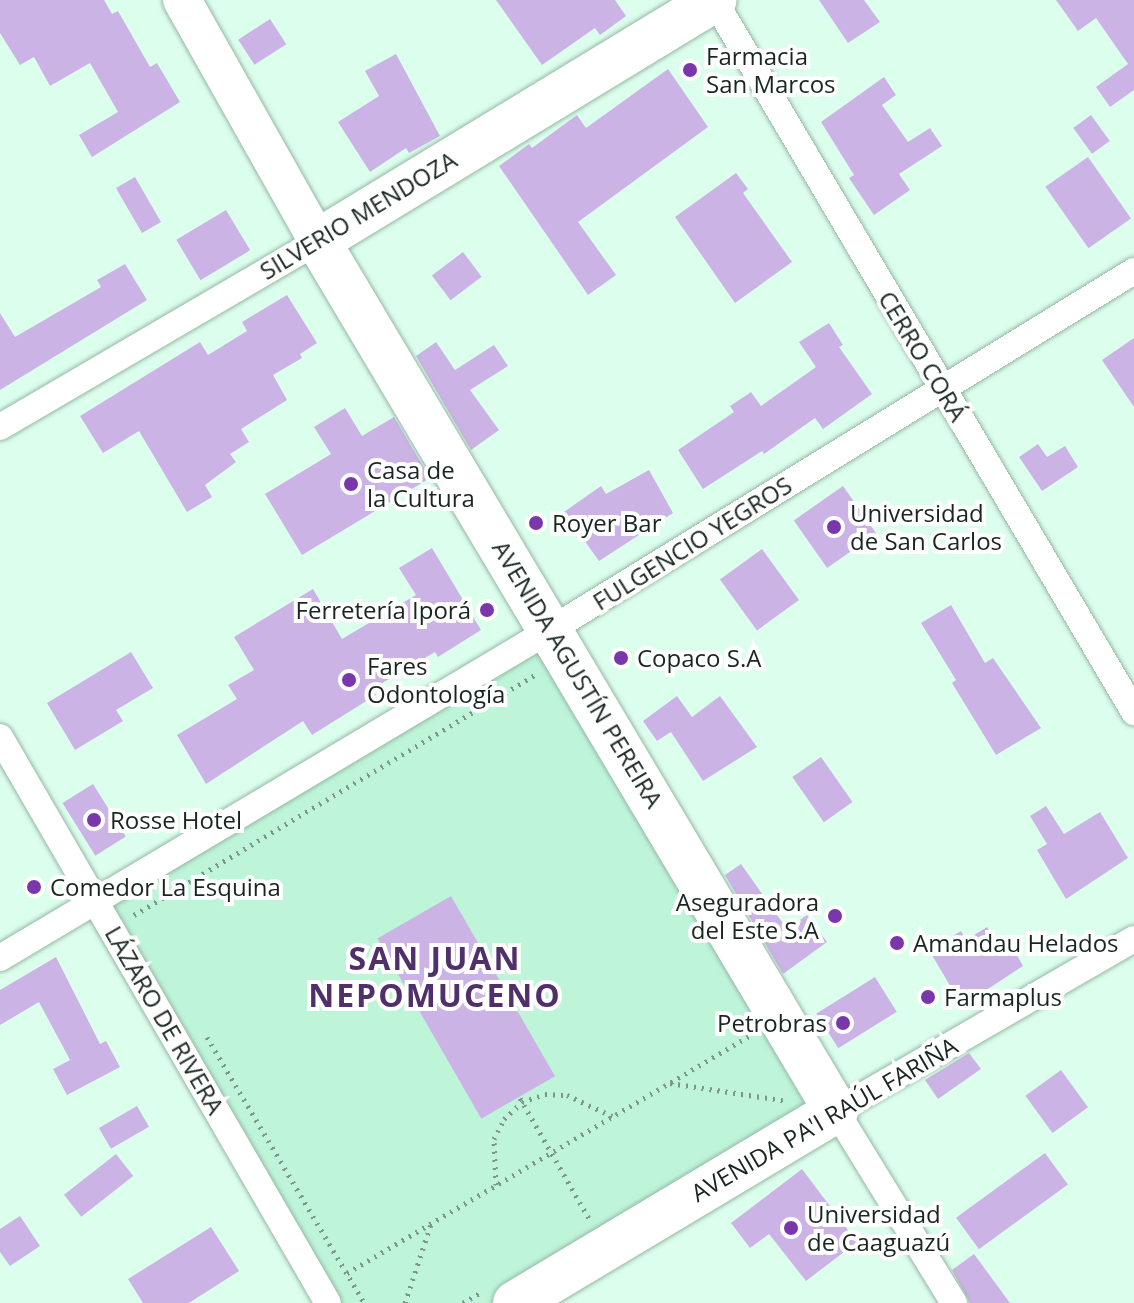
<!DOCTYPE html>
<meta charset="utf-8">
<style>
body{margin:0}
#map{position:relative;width:1134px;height:1303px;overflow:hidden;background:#dcffed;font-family:"Open Sans",sans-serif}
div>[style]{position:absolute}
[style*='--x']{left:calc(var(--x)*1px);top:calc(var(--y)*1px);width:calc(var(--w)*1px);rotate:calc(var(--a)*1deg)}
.green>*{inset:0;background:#bef5d9}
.building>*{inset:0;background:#ccb3e6;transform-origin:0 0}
.path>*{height:5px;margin-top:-2.5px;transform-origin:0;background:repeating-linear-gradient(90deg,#7e968a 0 2px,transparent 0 8px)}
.roads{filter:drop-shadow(0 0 2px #96b6a5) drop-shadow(0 0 2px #96b6a5)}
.street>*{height:26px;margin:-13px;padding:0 13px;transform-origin:13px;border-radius:13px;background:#fff}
.secondary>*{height:38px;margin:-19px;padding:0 19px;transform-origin:19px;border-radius:19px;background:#fff}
.highway>*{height:44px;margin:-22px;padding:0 22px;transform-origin:22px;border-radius:22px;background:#fff}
.dots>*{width:22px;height:22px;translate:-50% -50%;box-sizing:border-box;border:4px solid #fff;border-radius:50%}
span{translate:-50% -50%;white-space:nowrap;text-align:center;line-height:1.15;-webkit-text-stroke:8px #fff;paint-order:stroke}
.poi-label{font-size:24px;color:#192620}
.left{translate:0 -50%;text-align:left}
.right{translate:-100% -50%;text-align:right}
.street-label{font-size:24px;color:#192620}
.district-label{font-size:32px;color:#4f306a;font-weight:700;letter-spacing:2px}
</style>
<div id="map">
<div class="green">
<i style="clip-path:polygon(549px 635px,829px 1107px,507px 1303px,332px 1303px,102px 901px)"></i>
</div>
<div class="building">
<i style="clip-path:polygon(0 0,104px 0,112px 14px,118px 11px,150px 67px,157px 63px,180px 102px,92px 157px,79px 135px,118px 112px,90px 63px,50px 86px,34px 57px,20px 65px,0 33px)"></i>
<i style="clip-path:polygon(496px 0,615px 0,626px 16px,600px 35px,595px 28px,542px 65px)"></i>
<i style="clip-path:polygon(819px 0,864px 0,880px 22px,848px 43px)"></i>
<i style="clip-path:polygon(1056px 0,1134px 0,1134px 90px,1110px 107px,1096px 87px,1128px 64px,1096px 18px,1078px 31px)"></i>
<i style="left:270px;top:19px;width:30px;height:38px;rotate:57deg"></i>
<i style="clip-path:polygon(396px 54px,440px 136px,409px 153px,406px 148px,370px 172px,338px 122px,379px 96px,365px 71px)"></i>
<i style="clip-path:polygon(668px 69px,708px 127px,578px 222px,616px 275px,588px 295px,499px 166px,529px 144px,532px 148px,577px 115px,586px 128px)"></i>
<i style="clip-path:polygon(884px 77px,896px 95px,882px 105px,908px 142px,930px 128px,942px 146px,899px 174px,910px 190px,874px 215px,849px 178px,854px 175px,821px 122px)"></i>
<i style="left:1091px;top:115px;width:32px;height:22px;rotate:54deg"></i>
<i style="left:1088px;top:157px;width:75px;height:52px;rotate:55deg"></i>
<i style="clip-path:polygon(736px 173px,748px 189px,743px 193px,792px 262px,735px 303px,675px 217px)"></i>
<i style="left:135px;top:177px;width:52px;height:22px;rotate:60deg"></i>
<i style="left:226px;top:210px;width:47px;height:58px;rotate:59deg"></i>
<i style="left:463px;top:252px;width:31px;height:39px;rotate:53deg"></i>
<i style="clip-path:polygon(125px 264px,147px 300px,0 390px,0 313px,15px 337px,101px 287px,97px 280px)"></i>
<i style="clip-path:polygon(287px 295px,317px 343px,300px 354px,302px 358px,273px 375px,287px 400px,241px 429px,249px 442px,230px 454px,236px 462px,205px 485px,212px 497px,187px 512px,139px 431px,103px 453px,80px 416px,200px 342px,208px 355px,247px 331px,242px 322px)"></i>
<i style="clip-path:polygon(829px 323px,843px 345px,839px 347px,872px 394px,823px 429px,815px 418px,764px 454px,762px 451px,703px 489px,678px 450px,734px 412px,730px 406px,751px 392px,761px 406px,816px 367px,799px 342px)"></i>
<i style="clip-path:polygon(1134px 338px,1134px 407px,1102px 360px)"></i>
<i style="clip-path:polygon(436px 342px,455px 370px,494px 345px,508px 366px,470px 390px,499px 430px,471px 450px,416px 356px)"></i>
<i style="clip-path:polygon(345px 408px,362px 436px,394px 417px,430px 478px,302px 555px,265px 494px,331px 454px,314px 427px)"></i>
<i style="clip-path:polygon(1038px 444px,1047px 457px,1065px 446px,1078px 467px,1042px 491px,1019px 457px)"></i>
<i style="clip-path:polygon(649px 470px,673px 513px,599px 561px,564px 512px,601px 486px,606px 494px)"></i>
<i style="left:843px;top:486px;width:58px;height:60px;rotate:55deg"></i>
<i style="clip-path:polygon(432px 548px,481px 630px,438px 657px,435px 652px,372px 689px,376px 695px,312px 735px,303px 721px,206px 784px,177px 735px,237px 699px,228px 685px,254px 670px,234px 637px,313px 589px,342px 639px,416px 595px,399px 568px)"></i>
<i style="left:762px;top:549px;width:63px;height:52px;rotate:54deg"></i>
<i style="clip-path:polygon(951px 605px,985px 663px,993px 658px,1041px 728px,996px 755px,952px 683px,956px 680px,921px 623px)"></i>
<i style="clip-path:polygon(131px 652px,153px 688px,116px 710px,123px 721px,75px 750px,47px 703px)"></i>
<i style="clip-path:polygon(677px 696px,692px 717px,720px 696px,757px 747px,703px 781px,671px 732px,657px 741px,643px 721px)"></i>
<i style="left:821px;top:757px;width:55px;height:35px;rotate:55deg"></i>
<i style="left:93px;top:784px;width:62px;height:36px;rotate:58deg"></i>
<i style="clip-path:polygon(1046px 806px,1064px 834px,1100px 812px,1128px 858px,1066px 899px,1037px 850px,1047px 844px,1030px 816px)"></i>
<i style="clip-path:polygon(741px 864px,787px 929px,807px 915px,827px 942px,783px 974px,725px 875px)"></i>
<i style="left:451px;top:896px;width:208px;height:85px;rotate:60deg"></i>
<i style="clip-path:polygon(987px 927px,1001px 950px,1011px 944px,1023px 966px,962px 1006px,929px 950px,961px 931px,966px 940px)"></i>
<i style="clip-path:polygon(56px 957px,100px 1044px,106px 1041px,120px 1067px,67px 1095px,53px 1069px,70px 1060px,39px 1002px,0 1025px,0 990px)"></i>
<i style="left:875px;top:977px;width:41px;height:69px;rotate:58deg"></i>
<i style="clip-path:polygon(969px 1053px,981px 1069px,938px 1099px,925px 1080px)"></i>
<i style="left:1061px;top:1070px;width:46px;height:44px;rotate:54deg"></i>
<i style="left:137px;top:1106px;width:24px;height:44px;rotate:60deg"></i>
<i style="left:1045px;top:1153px;width:39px;height:110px;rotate:54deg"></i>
<i style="left:116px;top:1154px;width:28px;height:66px;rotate:52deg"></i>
<i style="clip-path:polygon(802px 1169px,857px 1242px,806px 1281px,769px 1234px,750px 1248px,731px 1223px)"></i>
<i style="clip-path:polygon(20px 1216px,40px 1246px,10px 1266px,0 1252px,0 1229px)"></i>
<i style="clip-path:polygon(211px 1227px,239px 1271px,189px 1303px,143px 1303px,128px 1279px)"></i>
<i style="clip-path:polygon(974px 1254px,1010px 1303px,970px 1303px,952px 1270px)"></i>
</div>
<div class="path">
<i style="--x:134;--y:915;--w:469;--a:-30.9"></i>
<i style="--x:207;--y:1037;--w:309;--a:59.4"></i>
<i style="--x:670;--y:1083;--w:118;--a:8.7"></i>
<i style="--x:520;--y:1098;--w:141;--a:60.2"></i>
<i style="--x:496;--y:1185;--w:46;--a:-92.5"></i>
<i style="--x:494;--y:1139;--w:22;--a:-63"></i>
<i style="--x:504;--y:1119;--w:25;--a:-43"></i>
<i style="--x:522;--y:1102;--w:24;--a:-19"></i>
<i style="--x:545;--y:1094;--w:22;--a:3"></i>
<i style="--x:567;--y:1095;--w:50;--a:25"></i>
<i style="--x:347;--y:1273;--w:471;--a:-30.5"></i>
<i style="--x:405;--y:1303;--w:83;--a:-71.8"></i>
<i style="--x:463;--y:1303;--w:23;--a:-31"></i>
</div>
<div class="roads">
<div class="street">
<i style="--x:714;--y:0;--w:827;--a:59.46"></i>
<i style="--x:0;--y:427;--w:368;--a:-30.3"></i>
<i style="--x:0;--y:737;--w:654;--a:59.91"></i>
<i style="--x:0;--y:958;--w:643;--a:-30.8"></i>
<i style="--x:552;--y:629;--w:683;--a:-31.6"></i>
<i style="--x:954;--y:1303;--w:225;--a:-121.6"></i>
<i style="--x:836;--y:1111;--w:344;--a:-30"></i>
</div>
<div class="secondary">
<i style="--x:182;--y:0;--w:277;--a:60.6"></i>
</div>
<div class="highway">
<i style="--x:515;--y:1303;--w:374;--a:-30.9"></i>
<i style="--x:836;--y:1111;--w:1013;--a:-120.77"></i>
<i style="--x:318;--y:241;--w:464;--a:-31.3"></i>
</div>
</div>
<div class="dots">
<i style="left:690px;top:70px;background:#7937ab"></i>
<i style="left:351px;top:484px;background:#7937ab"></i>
<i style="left:536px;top:523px;background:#7937ab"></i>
<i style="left:834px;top:527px;background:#7937ab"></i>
<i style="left:487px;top:610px;background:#7937ab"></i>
<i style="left:621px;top:658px;background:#7937ab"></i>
<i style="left:349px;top:680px;background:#7937ab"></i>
<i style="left:94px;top:820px;background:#7937ab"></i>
<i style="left:34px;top:887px;background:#7937ab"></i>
<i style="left:835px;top:916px;background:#7937ab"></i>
<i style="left:897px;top:943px;background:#7937ab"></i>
<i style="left:928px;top:997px;background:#7937ab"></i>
<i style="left:843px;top:1023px;background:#7937ab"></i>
<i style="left:791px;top:1228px;background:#7937ab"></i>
</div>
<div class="poi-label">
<span class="left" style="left:706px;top:70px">Farmacia<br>San Marcos</span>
<span class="left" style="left:367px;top:484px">Casa de<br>la Cultura</span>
<span class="left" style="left:850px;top:527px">Universidad<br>de San Carlos</span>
<span class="left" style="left:552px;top:523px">Royer Bar</span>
<span class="right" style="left:471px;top:610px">Ferretería Iporá</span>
<span class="left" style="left:637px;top:658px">Copaco S.A</span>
<span class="left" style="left:367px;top:680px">Fares<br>Odontología</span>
<span class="left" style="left:110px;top:820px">Rosse Hotel</span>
<span class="left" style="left:50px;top:887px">Comedor La Esquina</span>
<span class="right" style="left:819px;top:916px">Aseguradora<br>del Este S.A</span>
<span class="left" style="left:913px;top:943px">Amandau Helados</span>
<span class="left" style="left:944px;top:997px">Farmaplus</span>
<span class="right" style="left:827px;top:1023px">Petrobras</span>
<span class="left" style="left:807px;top:1228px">Universidad<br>de Caaguazú</span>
</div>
<div class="street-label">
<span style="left:358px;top:215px;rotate:-31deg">SILVERIO MENDOZA</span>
<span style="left:923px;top:356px;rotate:59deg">CERRO CORÁ</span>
<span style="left:692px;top:543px;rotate:-32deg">FULGENCIO YEGROS</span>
<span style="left:578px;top:674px;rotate:59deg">AVENIDA AGUSTÍN PEREIRA</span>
<span style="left:165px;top:1020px;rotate:60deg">LÁZARO DE RIVERA</span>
<span style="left:824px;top:1119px;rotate:-30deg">AVENIDA PA'I RAÚL FARIÑA</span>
</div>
<div class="district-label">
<span style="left:435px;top:977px">SAN JUAN<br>NEPOMUCENO</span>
</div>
</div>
